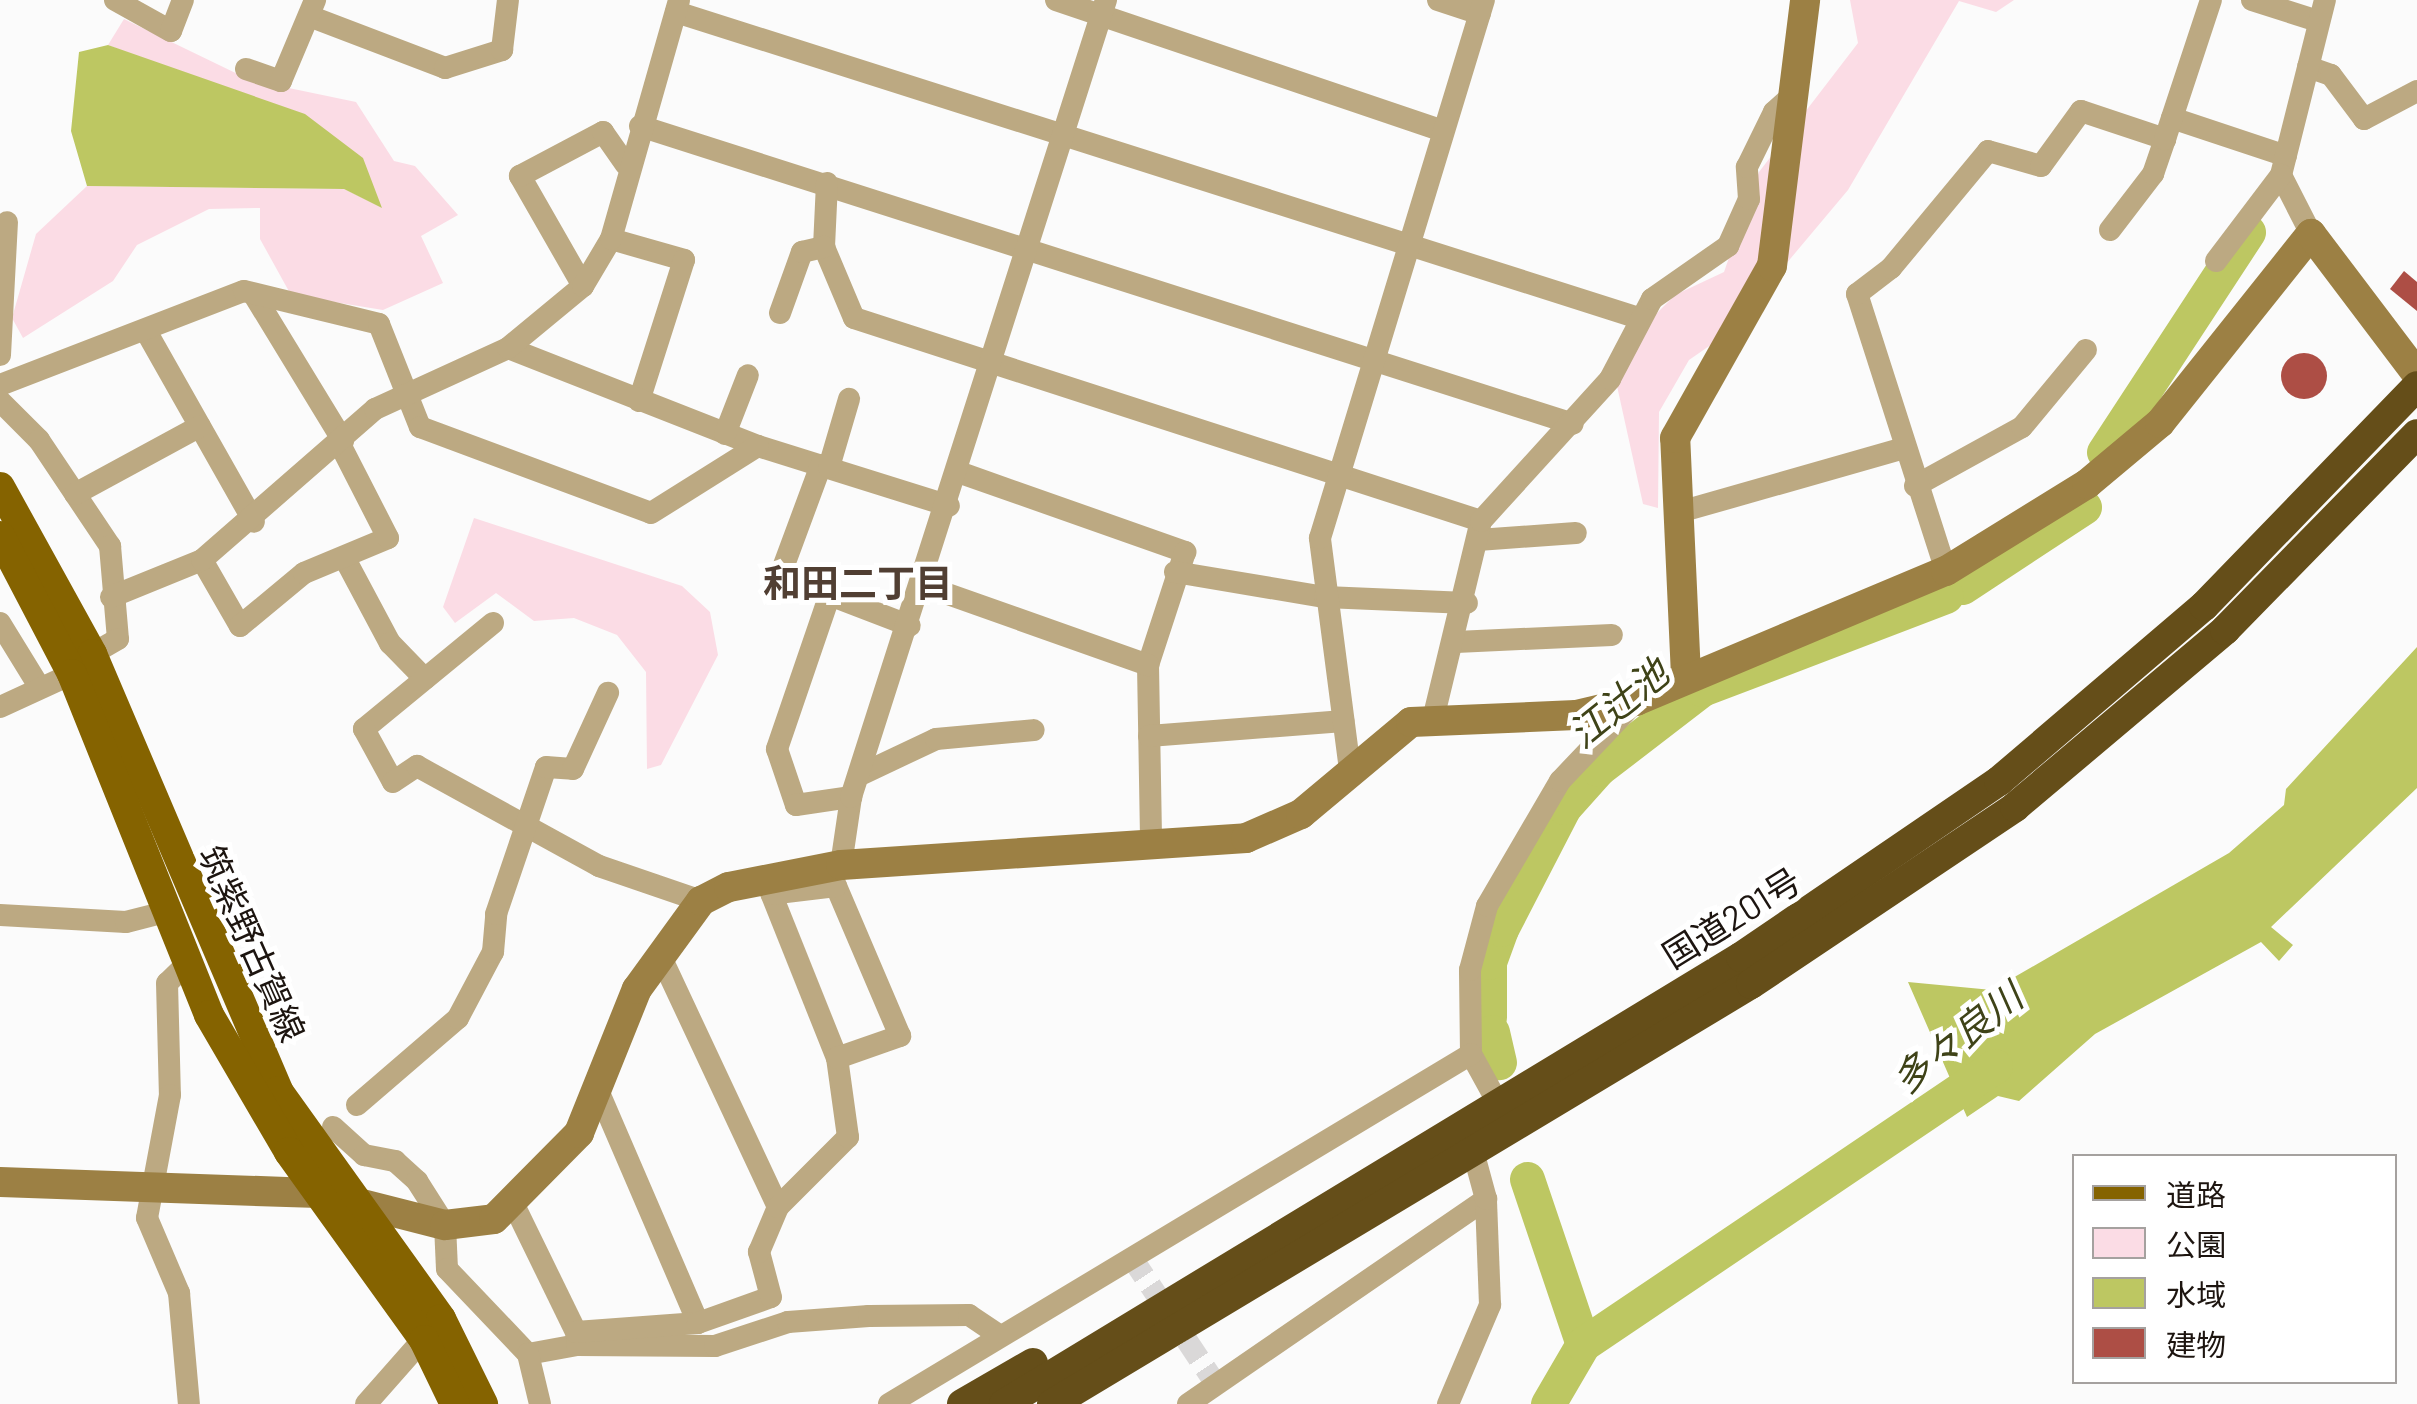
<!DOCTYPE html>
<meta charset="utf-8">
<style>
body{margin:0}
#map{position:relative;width:2417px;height:1404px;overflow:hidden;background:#fbfbfb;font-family:Barlow,"Noto Sans JP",sans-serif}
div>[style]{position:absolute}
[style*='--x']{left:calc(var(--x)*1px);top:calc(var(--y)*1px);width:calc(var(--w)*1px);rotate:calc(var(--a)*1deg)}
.green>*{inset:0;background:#fbdce5}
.water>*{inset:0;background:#bdc762}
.river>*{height:35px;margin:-17.5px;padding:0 17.5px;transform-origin:17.5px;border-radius:17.5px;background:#bdc762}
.building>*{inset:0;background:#ad4e45}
.round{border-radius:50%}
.street-tunnel>*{height:22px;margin-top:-11px;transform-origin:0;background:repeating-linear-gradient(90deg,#dad8d8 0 22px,transparent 0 33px)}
.street>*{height:22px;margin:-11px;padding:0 11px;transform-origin:11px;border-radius:11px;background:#bca982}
.secondary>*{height:30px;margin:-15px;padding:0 15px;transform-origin:15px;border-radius:15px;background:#9c8044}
.primary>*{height:30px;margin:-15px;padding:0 15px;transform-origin:15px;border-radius:15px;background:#856300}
.highway>*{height:30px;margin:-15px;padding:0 15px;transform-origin:15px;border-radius:15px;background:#654e19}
span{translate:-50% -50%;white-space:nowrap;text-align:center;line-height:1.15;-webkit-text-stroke:10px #fff;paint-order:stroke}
.street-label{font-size:35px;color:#1d1510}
.neighbourhood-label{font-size:38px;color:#513f33;font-weight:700}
.water-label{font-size:38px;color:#3f4318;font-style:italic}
.legend{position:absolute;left:2072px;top:1154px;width:325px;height:230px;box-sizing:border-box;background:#fff;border:2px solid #a5a19f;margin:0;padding:12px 18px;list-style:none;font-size:30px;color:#1d1510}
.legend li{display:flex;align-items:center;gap:20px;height:50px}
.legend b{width:50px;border:2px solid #a5a19f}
</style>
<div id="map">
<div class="green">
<i style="clip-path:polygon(1850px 0,2014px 0,1996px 12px,1959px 1px,1848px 190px,1728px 333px,1689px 360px,1659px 412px,1658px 508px,1643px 504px,1617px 386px,1638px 332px,1675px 295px,1724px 272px,1759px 172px,1858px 43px)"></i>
<i style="clip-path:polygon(124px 19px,250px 80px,356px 102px,394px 161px,415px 166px,458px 215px,421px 236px,443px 283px,383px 310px,291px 295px,260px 239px,260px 208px,209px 209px,137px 245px,113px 281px,23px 338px,12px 318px,36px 234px,87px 186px,344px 189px,382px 207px,187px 78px,108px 45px)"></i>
<i style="clip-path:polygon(474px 518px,682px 586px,710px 612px,718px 655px,661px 765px,647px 769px,646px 672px,617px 635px,574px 618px,534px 621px,496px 593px,455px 623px,443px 607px)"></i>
</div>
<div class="water">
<i style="clip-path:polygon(108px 45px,305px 114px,363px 158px,382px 208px,344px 189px,87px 186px,71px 131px,79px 52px)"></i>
<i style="clip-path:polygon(2417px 647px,2417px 788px,2271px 927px,2293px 945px,2279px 961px,2261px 942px,2095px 1034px,2019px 1101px,1998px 1096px,1967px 1117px,1908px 982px,1992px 990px,2229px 853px,2284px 805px,2286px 789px)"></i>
</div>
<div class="river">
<i style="--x:2104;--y:452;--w:263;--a:-56.8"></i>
<i style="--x:1962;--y:587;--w:146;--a:-33.3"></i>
<i style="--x:1489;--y:1017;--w:55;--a:-90"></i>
<i style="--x:1489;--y:962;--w:35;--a:-70"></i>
<i style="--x:1501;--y:929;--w:137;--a:-62.7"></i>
<i style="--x:1564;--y:807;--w:51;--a:-48.2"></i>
<i style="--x:1598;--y:769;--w:131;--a:-37.6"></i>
<i style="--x:1702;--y:689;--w:261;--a:-20.9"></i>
<i style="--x:1492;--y:1032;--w:31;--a:77"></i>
<i style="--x:1527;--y:1179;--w:174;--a:71.3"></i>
<i style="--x:1548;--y:1404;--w:69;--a:-59.7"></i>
<i style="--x:1583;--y:1344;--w:497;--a:-34"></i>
</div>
<div class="building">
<i style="clip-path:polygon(2404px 271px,2417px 282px,2417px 311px,2390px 289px)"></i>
<i class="round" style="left:2281px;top:353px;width:46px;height:46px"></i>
</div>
<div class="street-tunnel">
<i style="--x:1132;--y:1258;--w:154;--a:56.4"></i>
</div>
<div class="street">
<i style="--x:115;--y:0;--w:64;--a:29"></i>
<i style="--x:171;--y:31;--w:33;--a:-69"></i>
<i style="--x:1056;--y:0;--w:404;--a:18.7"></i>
<i style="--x:1438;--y:0;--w:44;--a:18.4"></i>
<i style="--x:2252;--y:0;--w:69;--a:17.7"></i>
<i style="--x:676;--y:12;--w:1010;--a:17.63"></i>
<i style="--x:309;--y:16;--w:146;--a:20.9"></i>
<i style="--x:445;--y:68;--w:60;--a:-17.5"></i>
<i style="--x:502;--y:50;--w:50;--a:-83.2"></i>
<i style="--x:2308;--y:67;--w:24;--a:19"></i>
<i style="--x:2331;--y:75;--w:55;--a:53.1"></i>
<i style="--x:2364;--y:119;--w:60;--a:-27.8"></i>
<i style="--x:246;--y:69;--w:37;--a:19"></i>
<i style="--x:281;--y:81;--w:88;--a:-67.2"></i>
<i style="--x:2172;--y:118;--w:120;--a:18.4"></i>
<i style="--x:640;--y:126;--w:979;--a:17.71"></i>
<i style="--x:827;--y:183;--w:64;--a:92.7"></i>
<i style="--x:824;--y:247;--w:77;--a:67.1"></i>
<i style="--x:854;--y:318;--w:659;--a:17.94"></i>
<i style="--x:2110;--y:230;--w:71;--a:-52.5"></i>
<i style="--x:2153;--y:174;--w:37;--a:-71"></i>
<i style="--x:2311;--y:234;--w:66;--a:-117"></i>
<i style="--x:2281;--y:175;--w:180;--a:-75.9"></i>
<i style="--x:611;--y:239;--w:76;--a:16"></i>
<i style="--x:684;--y:260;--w:148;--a:107.7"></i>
<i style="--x:2216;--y:261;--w:108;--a:-52.9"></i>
<i style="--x:583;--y:286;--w:127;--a:-119.8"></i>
<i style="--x:520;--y:176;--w:94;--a:-27.9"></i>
<i style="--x:603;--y:132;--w:39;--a:55"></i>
<i style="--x:254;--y:295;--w:171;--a:58.6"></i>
<i style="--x:780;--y:313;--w:65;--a:-70.2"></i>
<i style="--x:802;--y:252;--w:23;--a:-13"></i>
<i style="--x:146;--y:331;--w:219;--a:60.5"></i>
<i style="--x:508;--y:348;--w:269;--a:21.4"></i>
<i style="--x:758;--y:446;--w:200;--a:17.4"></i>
<i style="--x:0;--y:355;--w:133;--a:-87"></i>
<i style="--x:0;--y:385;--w:261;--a:-21.1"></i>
<i style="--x:244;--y:291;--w:139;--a:13.7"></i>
<i style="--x:379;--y:324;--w:111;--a:68.3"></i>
<i style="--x:420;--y:427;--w:246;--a:20.4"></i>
<i style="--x:651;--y:513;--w:126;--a:-32.1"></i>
<i style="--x:0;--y:401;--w:55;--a:45"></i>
<i style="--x:39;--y:440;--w:128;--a:56.2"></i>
<i style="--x:110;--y:546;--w:93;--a:85.1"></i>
<i style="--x:118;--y:639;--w:30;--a:150"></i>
<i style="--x:725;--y:434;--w:63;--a:-68.7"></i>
<i style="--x:821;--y:465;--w:118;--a:110.3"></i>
<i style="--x:780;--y:576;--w:139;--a:21"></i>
<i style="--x:829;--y:467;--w:71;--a:-73.6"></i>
<i style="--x:961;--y:473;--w:238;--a:19.4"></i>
<i style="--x:1185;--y:552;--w:119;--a:108.1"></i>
<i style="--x:1148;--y:665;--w:178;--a:89"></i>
<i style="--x:1915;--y:486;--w:122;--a:-28.9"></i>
<i style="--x:2022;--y:427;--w:100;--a:-50.3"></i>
<i style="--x:75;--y:494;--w:142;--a:-28.5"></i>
<i style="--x:1676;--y:513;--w:234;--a:-15.9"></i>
<i style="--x:1478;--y:540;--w:98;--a:-4.1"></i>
<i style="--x:344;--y:557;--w:98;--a:61.9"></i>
<i style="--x:390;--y:643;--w:50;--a:45.8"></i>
<i style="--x:202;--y:560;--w:76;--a:60.1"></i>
<i style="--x:240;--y:626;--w:83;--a:-39.6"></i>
<i style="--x:304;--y:573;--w:91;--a:-22.6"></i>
<i style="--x:388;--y:538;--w:106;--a:-117.1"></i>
<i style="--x:1946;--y:571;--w:291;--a:-107.8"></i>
<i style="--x:1857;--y:294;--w:43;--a:-37.4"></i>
<i style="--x:1891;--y:268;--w:152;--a:-50.3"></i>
<i style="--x:1988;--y:151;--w:55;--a:15.8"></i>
<i style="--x:2041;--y:166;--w:68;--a:-54"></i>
<i style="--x:2081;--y:111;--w:89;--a:18.4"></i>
<i style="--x:2165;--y:139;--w:146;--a:-71.7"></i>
<i style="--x:1175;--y:572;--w:152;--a:9.5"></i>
<i style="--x:1325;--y:597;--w:142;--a:2.4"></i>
<i style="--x:925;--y:586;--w:237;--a:19.5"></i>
<i style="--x:830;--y:594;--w:164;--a:108.9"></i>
<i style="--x:777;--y:749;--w:59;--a:71.3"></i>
<i style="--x:796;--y:805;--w:56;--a:-8.3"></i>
<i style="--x:111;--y:597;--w:98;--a:-22.1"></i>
<i style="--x:202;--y:560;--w:230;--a:-41.1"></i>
<i style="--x:375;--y:409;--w:146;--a:-24.6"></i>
<i style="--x:508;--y:348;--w:97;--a:-39.6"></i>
<i style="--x:583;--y:286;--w:55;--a:-59.2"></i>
<i style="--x:611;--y:239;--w:248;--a:-74.1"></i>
<i style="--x:0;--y:623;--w:76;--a:58.4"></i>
<i style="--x:493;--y:623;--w:167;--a:140.6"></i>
<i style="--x:364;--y:729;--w:60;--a:61.3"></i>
<i style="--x:393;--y:782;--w:29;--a:-34"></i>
<i style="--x:417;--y:766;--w:208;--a:28.8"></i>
<i style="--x:599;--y:866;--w:108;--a:18.9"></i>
<i style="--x:1456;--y:642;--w:156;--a:-2.6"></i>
<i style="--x:0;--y:707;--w:79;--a:-24.6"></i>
<i style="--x:1434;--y:715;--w:200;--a:-76.4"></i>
<i style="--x:1481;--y:521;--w:192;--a:-47.7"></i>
<i style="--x:1610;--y:379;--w:90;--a:-62.3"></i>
<i style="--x:1652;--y:299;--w:93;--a:-34.9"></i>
<i style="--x:1728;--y:246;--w:51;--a:-65.9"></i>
<i style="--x:1749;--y:199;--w:32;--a:-94"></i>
<i style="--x:1747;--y:167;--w:61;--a:-63.9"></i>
<i style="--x:1774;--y:112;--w:25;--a:-42"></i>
<i style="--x:1149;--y:736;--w:195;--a:-4.4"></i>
<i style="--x:1350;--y:770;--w:234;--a:-97.4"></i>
<i style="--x:1320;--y:538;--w:562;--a:-73.05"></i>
<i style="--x:862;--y:774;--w:82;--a:-25.3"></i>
<i style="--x:936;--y:739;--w:98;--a:-5.2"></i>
<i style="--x:841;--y:865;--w:69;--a:-81.6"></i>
<i style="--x:851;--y:797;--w:837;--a:-72.26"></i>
<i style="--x:767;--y:883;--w:188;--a:68.2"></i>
<i style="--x:0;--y:915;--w:126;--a:3.2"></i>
<i style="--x:126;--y:922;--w:44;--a:-14.3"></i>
<i style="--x:660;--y:955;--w:278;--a:64.9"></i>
<i style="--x:189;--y:962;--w:30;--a:136"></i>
<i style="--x:167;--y:983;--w:112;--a:88.5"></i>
<i style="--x:170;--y:1095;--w:125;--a:100.6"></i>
<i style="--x:147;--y:1218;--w:82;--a:66.9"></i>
<i style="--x:179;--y:1293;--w:111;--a:84.9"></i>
<i style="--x:600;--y:1095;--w:248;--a:66.7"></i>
<i style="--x:357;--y:1105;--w:133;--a:-40.7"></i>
<i style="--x:458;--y:1018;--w:75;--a:-62.1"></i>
<i style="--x:493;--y:952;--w:38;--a:-85"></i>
<i style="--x:496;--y:914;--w:155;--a:-71.2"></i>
<i style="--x:546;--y:767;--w:27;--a:4"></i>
<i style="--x:573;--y:769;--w:84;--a:-65.3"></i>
<i style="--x:1499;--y:1105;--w:58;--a:-118.8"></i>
<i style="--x:1471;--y:1054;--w:84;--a:-90.7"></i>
<i style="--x:1470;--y:970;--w:66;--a:-75.1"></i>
<i style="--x:1487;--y:906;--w:145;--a:-59.7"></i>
<i style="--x:1560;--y:781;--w:110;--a:-46.5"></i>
<i style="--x:333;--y:1127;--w:42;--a:42.1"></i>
<i style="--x:364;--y:1155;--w:32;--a:11"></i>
<i style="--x:395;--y:1161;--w:30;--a:42"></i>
<i style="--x:417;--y:1181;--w:52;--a:57.5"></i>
<i style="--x:445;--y:1225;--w:44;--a:87.4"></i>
<i style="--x:447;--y:1269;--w:117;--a:46.4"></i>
<i style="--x:528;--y:1354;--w:50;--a:-10.4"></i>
<i style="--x:577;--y:1345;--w:138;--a:0.4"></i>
<i style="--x:715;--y:1346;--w:77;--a:-18.2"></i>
<i style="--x:788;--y:1322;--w:81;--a:-4.2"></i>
<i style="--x:869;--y:1316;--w:100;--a:-0.6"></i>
<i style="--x:969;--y:1315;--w:32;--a:34"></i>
<i style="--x:515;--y:1207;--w:139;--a:64"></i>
<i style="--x:576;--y:1332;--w:122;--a:-4.2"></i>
<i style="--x:698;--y:1323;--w:77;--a:-19.6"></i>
<i style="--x:771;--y:1297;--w:47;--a:-104.9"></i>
<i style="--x:759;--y:1252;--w:49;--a:-67.1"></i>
<i style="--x:778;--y:1207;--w:99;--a:-45"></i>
<i style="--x:848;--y:1137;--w:80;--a:-97.9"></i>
<i style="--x:837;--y:1058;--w:67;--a:-19.2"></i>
<i style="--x:900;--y:1036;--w:163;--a:-113.1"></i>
<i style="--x:836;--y:886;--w:65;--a:173"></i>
<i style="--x:528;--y:1354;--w:51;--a:76.5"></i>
<i style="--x:366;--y:1404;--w:101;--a:-48.6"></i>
<i style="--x:889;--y:1404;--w:679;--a:-31.02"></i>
<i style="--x:1188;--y:1404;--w:362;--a:-34.5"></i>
<i style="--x:1448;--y:1404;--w:108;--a:-67"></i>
<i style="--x:1490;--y:1305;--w:106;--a:-92.2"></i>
<i style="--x:1486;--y:1199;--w:50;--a:-105.2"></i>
</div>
<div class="secondary">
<i style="--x:1686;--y:676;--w:238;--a:-92.6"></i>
<i style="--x:1675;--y:438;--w:197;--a:-60.6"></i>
<i style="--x:1772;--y:266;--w:268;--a:-82.9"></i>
<i style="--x:0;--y:1182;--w:319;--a:2"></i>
<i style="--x:319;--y:1193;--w:130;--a:14.3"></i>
<i style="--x:445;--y:1225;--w:49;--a:-7"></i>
<i style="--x:494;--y:1219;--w:121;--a:-45.3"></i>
<i style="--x:579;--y:1133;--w:155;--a:-68.1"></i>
<i style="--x:637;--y:989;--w:109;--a:-54"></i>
<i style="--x:701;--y:901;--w:31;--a:-27"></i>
<i style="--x:729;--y:887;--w:114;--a:-11.1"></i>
<i style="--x:841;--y:865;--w:406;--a:-3.8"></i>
<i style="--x:1246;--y:838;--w:60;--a:-23.6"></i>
<i style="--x:1301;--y:814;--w:143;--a:-39.9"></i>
<i style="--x:1411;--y:722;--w:165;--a:-2.4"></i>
<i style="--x:1576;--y:715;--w:62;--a:-13.1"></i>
<i style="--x:1636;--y:701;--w:336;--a:-22.8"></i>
<i style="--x:1946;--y:571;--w:166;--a:-31.7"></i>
<i style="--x:2087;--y:484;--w:95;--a:-39.9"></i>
<i style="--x:2160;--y:423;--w:242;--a:-51.4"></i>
<i style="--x:2311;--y:234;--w:176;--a:52.9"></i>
</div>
<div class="primary">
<i style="--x:0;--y:487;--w:191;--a:61.1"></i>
<i style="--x:92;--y:654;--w:475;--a:66.9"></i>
<i style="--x:278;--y:1091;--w:280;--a:54.4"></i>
<i style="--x:441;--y:1319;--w:95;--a:63.7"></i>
<i style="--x:0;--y:536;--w:156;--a:62.4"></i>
<i style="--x:72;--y:674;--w:367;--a:68.1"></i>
<i style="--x:209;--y:1015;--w:159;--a:59.7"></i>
<i style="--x:289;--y:1152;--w:231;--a:54.3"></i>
<i style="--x:424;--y:1340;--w:71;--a:64.2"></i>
</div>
<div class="highway">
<i style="--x:962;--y:1404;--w:82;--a:-30"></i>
<i style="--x:1004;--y:1404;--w:862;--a:-31.24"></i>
<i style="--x:1741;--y:957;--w:312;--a:-34.3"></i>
<i style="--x:1999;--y:781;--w:270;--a:-40.5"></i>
<i style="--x:2204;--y:606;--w:306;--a:-45.9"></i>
<i style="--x:1052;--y:1404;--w:815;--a:-31"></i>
<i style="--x:1751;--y:984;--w:318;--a:-33.8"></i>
<i style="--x:2015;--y:807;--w:275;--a:-40.1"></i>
<i style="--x:2225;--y:630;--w:274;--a:-45.6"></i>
</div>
<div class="street-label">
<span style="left:1731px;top:917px;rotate:-32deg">国道201号</span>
<span style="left:253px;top:943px;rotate:66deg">筑紫野古賀線</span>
</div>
<div class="neighbourhood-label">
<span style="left:858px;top:583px">和田二丁目</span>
</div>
<div class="water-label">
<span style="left:1618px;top:703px;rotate:-39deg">江辻池</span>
<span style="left:1957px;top:1038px;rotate:-38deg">多々良川</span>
</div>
<ul class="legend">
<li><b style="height:12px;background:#856300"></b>道路</li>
<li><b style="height:28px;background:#fbdce5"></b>公園</li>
<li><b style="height:28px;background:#bdc762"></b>水域</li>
<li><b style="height:28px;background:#ad4e45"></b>建物</li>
</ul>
</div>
